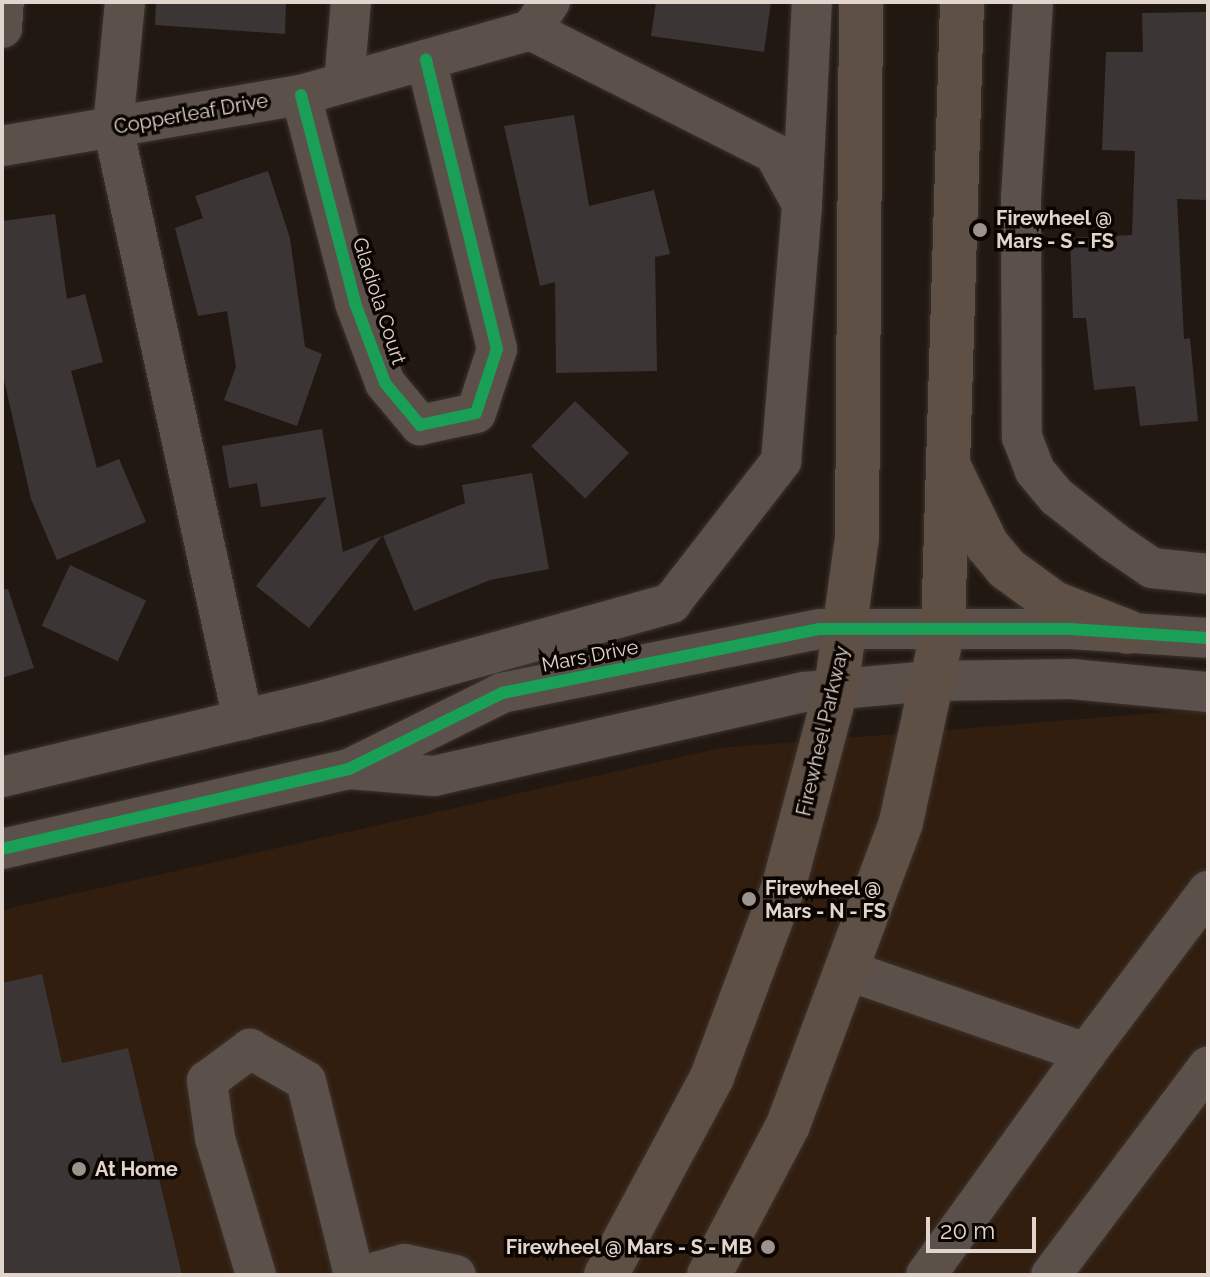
<!DOCTYPE html>
<style>
body{margin:0}
#map{position:relative;width:1210px;height:1277px;overflow:hidden;background:#221812;font-family:Raleway,sans-serif}
div>[style]{position:absolute}
[style*='--x']{left:calc(var(--x)*1px);top:calc(var(--y)*1px);width:calc(var(--w)*1px);rotate:calc(var(--a)*1deg)}
.built>*{inset:0;background:#321e0f}
.building>*{inset:0;background:#3c3536;transform-origin:0 0}
.roads{filter:drop-shadow(0 0 2px #3b332e) drop-shadow(0 0 2px #3b332e)}
.minor>*{height:40px;margin:-20px;padding:0 20px;transform-origin:20px;border-radius:20px;background:#5b514a}
.major>*{height:44px;margin:-22px;padding:0 22px;transform-origin:22px;border-radius:22px;background:#5f5046}
.cycleway>*{height:12px;margin:-6px;padding:0 6px;transform-origin:6px;border-radius:6px;background:#1a9f57}
.dots>*{width:22px;height:22px;translate:-50% -50%;box-sizing:border-box;border:4px solid #0b0502;border-radius:50%}
span{translate:-50% -50%;white-space:nowrap;text-align:center;line-height:1.15;-webkit-text-stroke:7px #0b0502;paint-order:stroke}
.street-label{font-size:20px;color:#e1d5cd}
.poi-label{font-size:20px;color:#e1d5cd;font-weight:700}
.left{translate:0 -50%;text-align:left}
.right{translate:-100% -50%;text-align:right}
.frame{position:absolute;inset:0;border:4px solid #e1d5cd;pointer-events:none}
.scale{position:absolute;left:926px;top:1217px;width:110px;height:36px;box-sizing:border-box;border:4px solid #e1d5cd;border-top:0;padding-left:10px;font-size:24px;line-height:28px;white-space:nowrap;color:#e1d5cd;-webkit-text-stroke:6px #0b0502;paint-order:stroke}
</style>
<div id="map">
<div class="built">
<i style="clip-path:polygon(1208px 709px,1208px 1275px,2px 1275px,2px 910px,720px 748px)"></i>
</div>
<div class="building">
<i style="clip-path:polygon(156px 2px,286px 2px,285px 34px,155px 25px)"></i>
<i style="clip-path:polygon(656px 2px,771px 2px,764px 52px,651px 36px)"></i>
<i style="clip-path:polygon(1208px 12px,1208px 200px,1177px 199px,1184px 339px,1190px 338px,1198px 421px,1140px 426px,1135px 386px,1094px 390px,1086px 318px,1073px 318px,1070px 238px,1132px 235px,1135px 151px,1102px 150px,1106px 52px,1143px 52px,1142px 13px)"></i>
<i style="clip-path:polygon(574px 115px,589px 206px,654px 190px,670px 254px,655px 257px,657px 371px,556px 373px,555px 282px,540px 286px,504px 126px)"></i>
<i style="clip-path:polygon(268px 171px,290px 238px,305px 347px,322px 354px,297px 426px,224px 400px,236px 367px,227px 311px,198px 316px,175px 228px,203px 218px,195px 196px)"></i>
<i style="clip-path:polygon(55px 214px,67px 299px,85px 294px,103px 362px,71px 371px,97px 468px,119px 459px,146px 522px,57px 560px,31px 499px,2px 371px,2px 221px)"></i>
<i style="left:575px;top:401px;width:75px;height:63px;rotate:44deg"></i>
<i style="clip-path:polygon(322px 429px,343px 552px,382px 536px,309px 628px,256px 586px,327px 497px,261px 507px,257px 483px,229px 488px,222px 446px)"></i>
<i style="clip-path:polygon(532px 473px,549px 569px,490px 580px,414px 611px,383px 536px,465px 503px,462px 485px)"></i>
<i style="left:70px;top:565px;width:84px;height:67px;rotate:25deg"></i>
<i style="clip-path:polygon(8px 589px,34px 668px,2px 678px,2px 590px)"></i>
<i style="clip-path:polygon(42px 974px,62px 1063px,128px 1048px,182px 1275px,2px 1275px,2px 983px)"></i>
</div>
<div class="roads">
<div class="minor">
<i style="--x:125;--y:2;--w:126;--a:95.5"></i>
<i style="--x:113;--y:127;--w:607;--a:77.63"></i>
<i style="--x:1033;--y:2;--w:196;--a:93.5"></i>
<i style="--x:1021;--y:198;--w:239;--a:89.8"></i>
<i style="--x:1022;--y:437;--w:36;--a:69"></i>
<i style="--x:1035;--y:471;--w:34;--a:50"></i>
<i style="--x:1057;--y:497;--w:73;--a:38.3"></i>
<i style="--x:1114;--y:542;--w:46;--a:34.4"></i>
<i style="--x:1152;--y:568;--w:56;--a:6.1"></i>
<i style="--x:2;--y:28;--w:26;--a:-86"></i>
<i style="--x:344;--y:83;--w:81;--a:-85.1"></i>
<i style="--x:301;--y:95;--w:215;--a:75.4"></i>
<i style="--x:355;--y:303;--w:85;--a:69.4"></i>
<i style="--x:385;--y:383;--w:55;--a:50.2"></i>
<i style="--x:420;--y:425;--w:57;--a:-12.1"></i>
<i style="--x:476;--y:413;--w:67;--a:-71.8"></i>
<i style="--x:497;--y:349;--w:298;--a:-103.8"></i>
<i style="--x:2;--y:146;--w:303;--a:-9.7"></i>
<i style="--x:301;--y:95;--w:239;--a:-15.8"></i>
<i style="--x:531;--y:30;--w:34;--a:-56"></i>
<i style="--x:802;--y:204;--w:202;--a:-87.2"></i>
<i style="--x:349;--y:769;--w:85;--a:4.7"></i>
<i style="--x:434;--y:776;--w:380;--a:-12.8"></i>
<i style="--x:805;--y:692;--w:126;--a:-5"></i>
<i style="--x:931;--y:681;--w:141;--a:-0.8"></i>
<i style="--x:1072;--y:679;--w:137;--a:5.5"></i>
<i style="--x:2;--y:777;--w:324;--a:-13.4"></i>
<i style="--x:317;--y:702;--w:368;--a:-15.6"></i>
<i style="--x:671;--y:603;--w:180;--a:-52.2"></i>
<i style="--x:781;--y:461;--w:258;--a:-85.3"></i>
<i style="--x:802;--y:204;--w:58;--a:-118.8"></i>
<i style="--x:774;--y:153;--w:272;--a:-153.2"></i>
<i style="--x:2;--y:849;--w:356;--a:-13"></i>
<i style="--x:349;--y:769;--w:171;--a:-26.4"></i>
<i style="--x:502;--y:693;--w:324;--a:-11.4"></i>
<i style="--x:820;--y:629;--w:250;--a:0"></i>
<i style="--x:1070;--y:629;--w:138;--a:3.7"></i>
<i style="--x:846;--y:970;--w:254;--a:19.1"></i>
<i style="--x:1086;--y:1053;--w:203;--a:-53"></i>
<i style="--x:256;--y:1275;--w:143;--a:-106.7"></i>
<i style="--x:215;--y:1138;--w:58;--a:-98"></i>
<i style="--x:207;--y:1081;--w:54;--a:-36.7"></i>
<i style="--x:250;--y:1049;--w:64;--a:29.7"></i>
<i style="--x:306;--y:1081;--w:200;--a:76.1"></i>
<i style="--x:365;--y:1275;--w:41;--a:-15.4"></i>
<i style="--x:405;--y:1264;--w:52;--a:12.2"></i>
<i style="--x:926;--y:1275;--w:274;--a:-54.2"></i>
<i style="--x:1051;--y:1275;--w:261;--a:-53"></i>
</div>
<div class="major">
<i style="--x:950;--y:469;--w:85;--a:64"></i>
<i style="--x:987;--y:545;--w:30;--a:50"></i>
<i style="--x:1006;--y:568;--w:59;--a:36.1"></i>
<i style="--x:1054;--y:603;--w:79;--a:21.4"></i>
<i style="--x:606;--y:1275;--w:225;--a:-61.8"></i>
<i style="--x:712;--y:1077;--w:205;--a:-69.4"></i>
<i style="--x:784;--y:885;--w:203;--a:-75.1"></i>
<i style="--x:836;--y:689;--w:153;--a:-82.1"></i>
<i style="--x:857;--y:537;--w:535;--a:-89.57"></i>
<i style="--x:709;--y:1275;--w:170;--a:-62.2"></i>
<i style="--x:788;--y:1125;--w:323;--a:-69.5"></i>
<i style="--x:901;--y:822;--w:198;--a:-77.7"></i>
<i style="--x:943;--y:629;--w:627;--a:-88.26"></i>
</div>
</div>
<div class="cycleway">
<i style="--x:301;--y:95;--w:215;--a:75.4"></i>
<i style="--x:355;--y:303;--w:85;--a:69.4"></i>
<i style="--x:385;--y:383;--w:55;--a:50.2"></i>
<i style="--x:420;--y:425;--w:57;--a:-12.1"></i>
<i style="--x:476;--y:413;--w:67;--a:-71.8"></i>
<i style="--x:497;--y:349;--w:298;--a:-103.8"></i>
<i style="--x:2;--y:849;--w:356;--a:-13"></i>
<i style="--x:349;--y:769;--w:171;--a:-26.4"></i>
<i style="--x:502;--y:693;--w:324;--a:-11.4"></i>
<i style="--x:820;--y:629;--w:250;--a:0"></i>
<i style="--x:1070;--y:629;--w:138;--a:3.7"></i>
</div>
<div class="dots">
<i style="left:980px;top:230px;background:#9e938c"></i>
<i style="left:749px;top:899px;background:#9e938c"></i>
<i style="left:79px;top:1169px;background:#9e938c"></i>
<i style="left:768px;top:1247px;background:#9e938c"></i>
</div>
<div class="street-label">
<span style="left:191px;top:114px;rotate:-10deg">Copperleaf Drive</span>
<span style="left:379px;top:301px;rotate:72deg">Gladiola Court</span>
<span style="left:590px;top:656px;rotate:-11deg">Mars Drive</span>
<span style="left:823px;top:731px;rotate:-77deg">Firewheel Parkway</span>
</div>
<div class="poi-label">
<span class="left" style="left:996px;top:230px">Firewheel @<br>Mars - S - FS</span>
<span class="left" style="left:765px;top:900px">Firewheel @<br>Mars - N - FS</span>
<span class="left" style="left:95px;top:1169px">At Home</span>
<span class="right" style="left:752px;top:1247px">Firewheel @ Mars - S - MB</span>
</div>
<div class="frame"></div>
<div class="scale">20 m</div>
</div>
